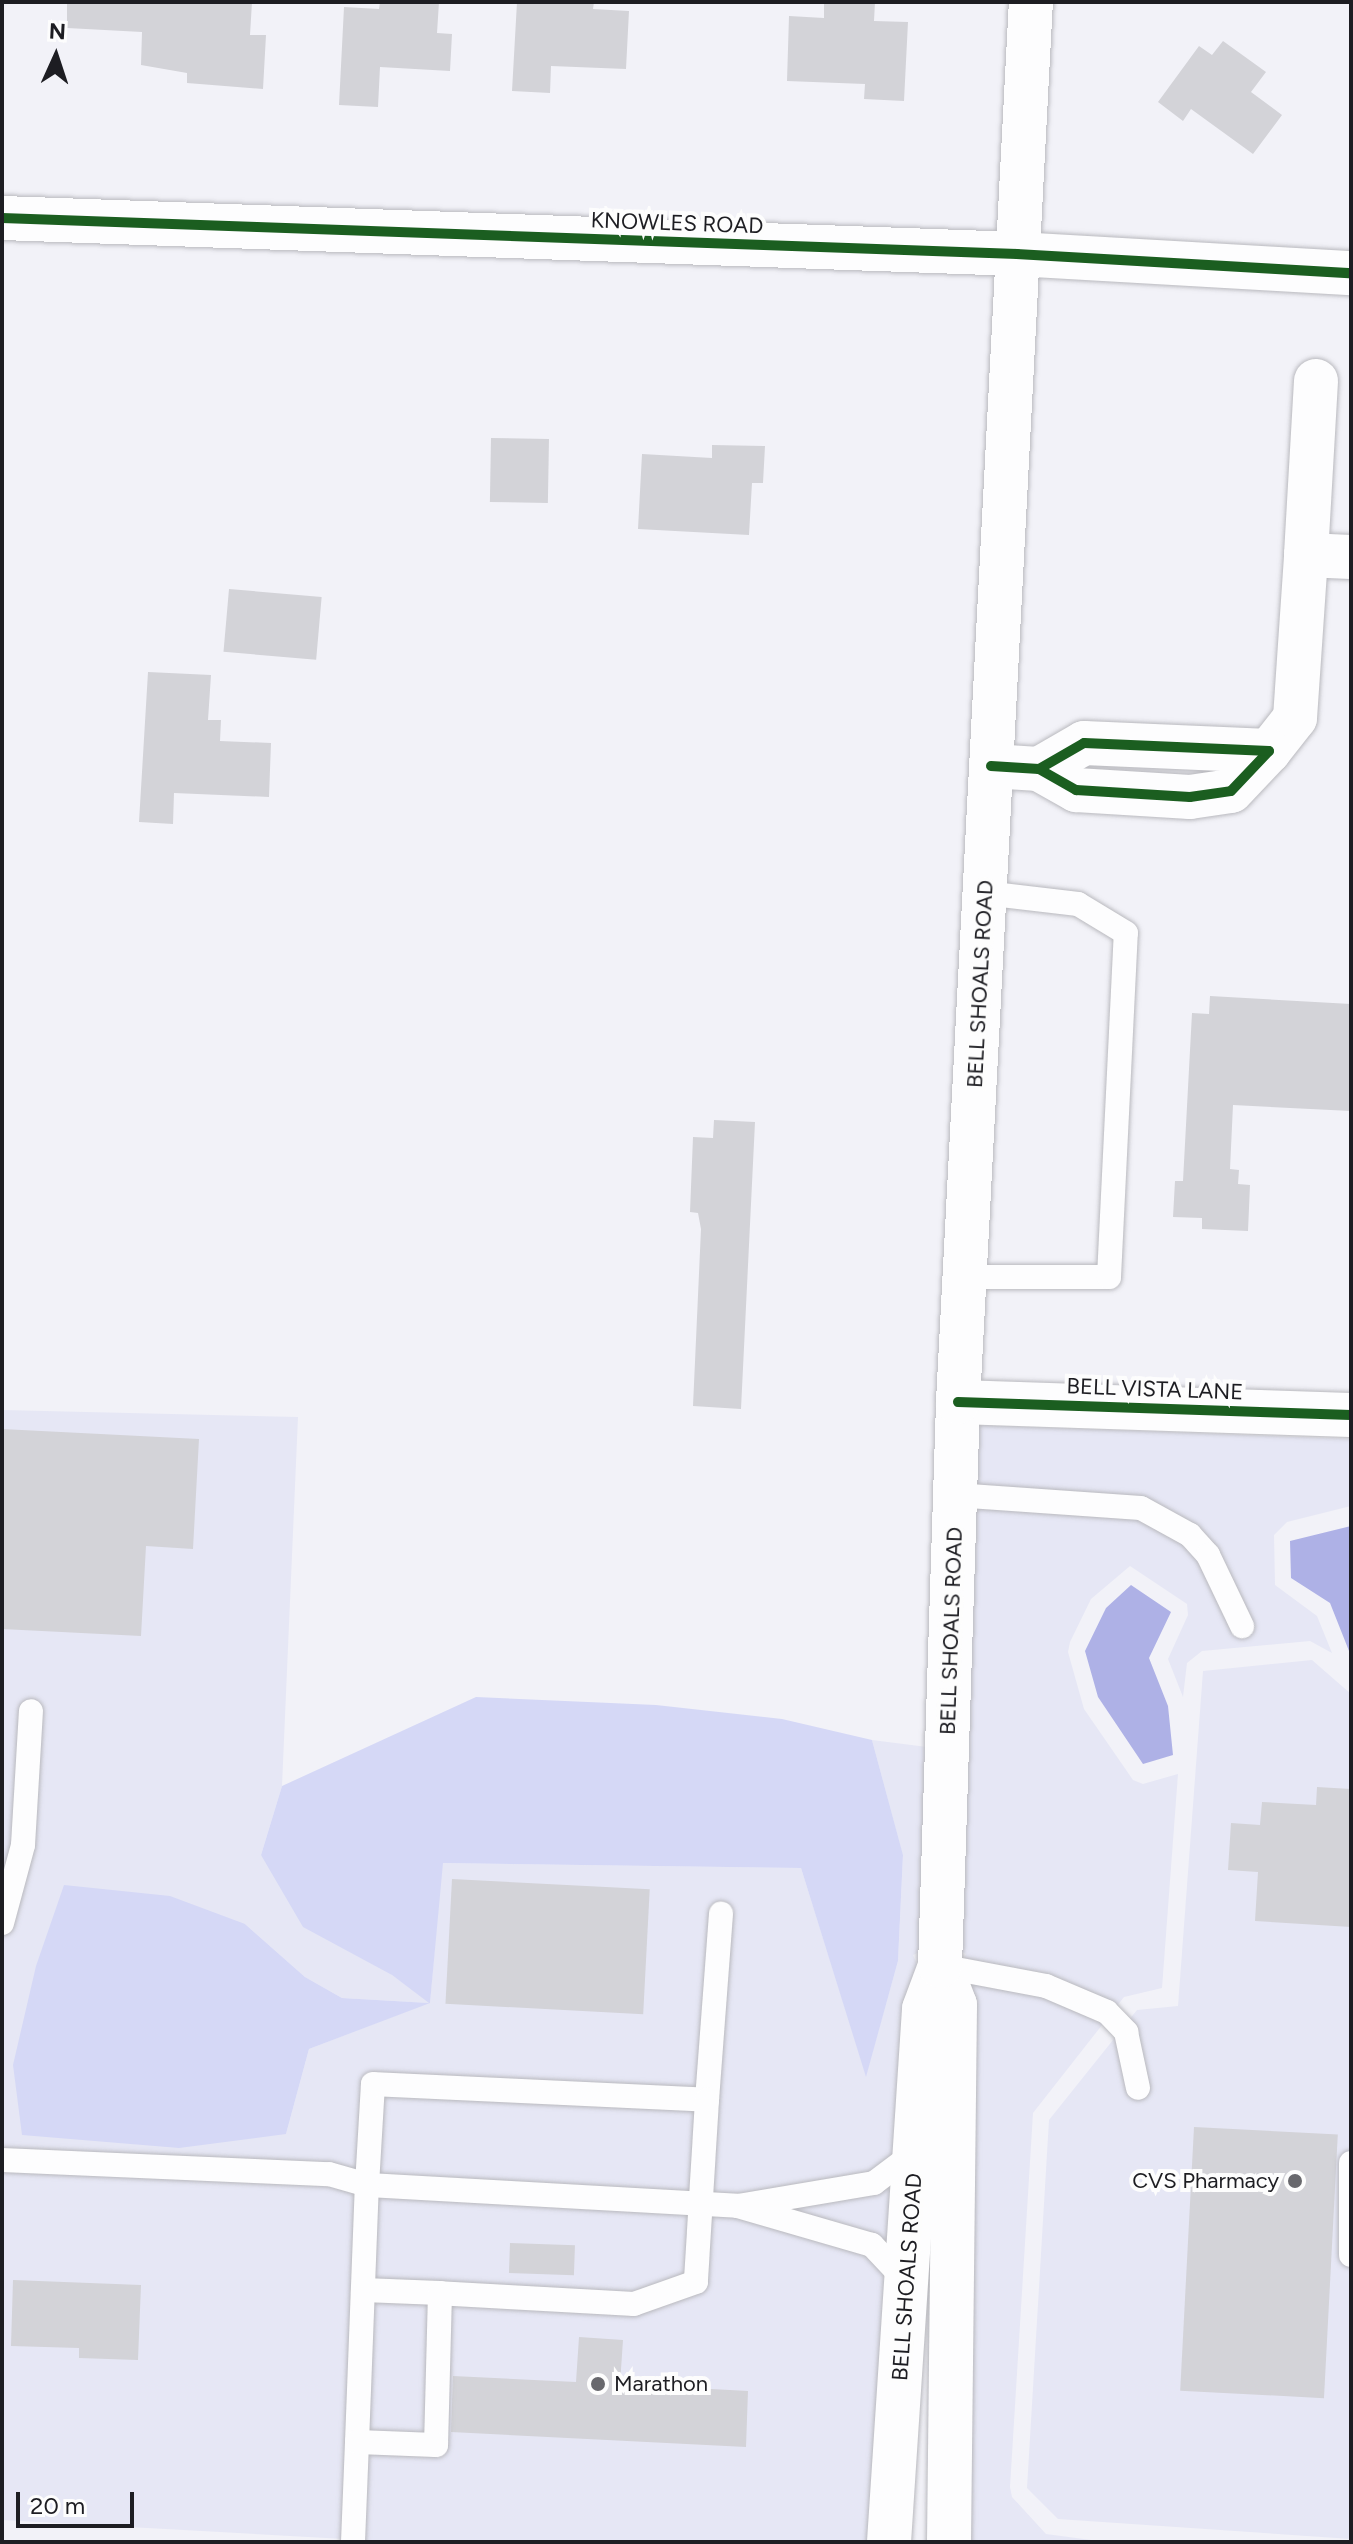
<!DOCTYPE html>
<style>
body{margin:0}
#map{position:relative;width:1353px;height:2544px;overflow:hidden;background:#f2f2f8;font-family:Figtree,sans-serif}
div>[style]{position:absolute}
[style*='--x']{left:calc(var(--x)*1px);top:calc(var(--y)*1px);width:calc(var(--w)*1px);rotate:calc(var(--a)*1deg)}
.built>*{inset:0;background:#e6e7f5}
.green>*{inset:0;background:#d5d8f6}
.water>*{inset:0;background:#aeb1e6}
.building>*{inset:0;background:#d3d3d8;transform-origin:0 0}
.roads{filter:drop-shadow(0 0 2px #b9b9be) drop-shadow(0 0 2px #b9b9be)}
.service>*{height:24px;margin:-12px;padding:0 12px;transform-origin:12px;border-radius:12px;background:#fdfdfe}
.minor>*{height:44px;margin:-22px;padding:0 22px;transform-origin:22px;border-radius:22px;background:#fdfdfe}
.secondary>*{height:44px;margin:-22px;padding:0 22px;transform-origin:22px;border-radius:22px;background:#fdfdfe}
.cycleway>*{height:10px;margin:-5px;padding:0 5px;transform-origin:5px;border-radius:5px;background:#1b5e20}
.dots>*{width:22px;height:22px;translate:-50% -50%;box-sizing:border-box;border:4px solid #fdfdfd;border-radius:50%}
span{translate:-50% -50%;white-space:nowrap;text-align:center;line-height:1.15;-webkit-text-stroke:8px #fdfdfd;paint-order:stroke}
.street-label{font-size:22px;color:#1d1d22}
.poi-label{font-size:22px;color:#1d1d22}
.right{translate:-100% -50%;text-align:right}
.left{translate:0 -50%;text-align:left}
.frame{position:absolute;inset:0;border:4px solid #1d1d22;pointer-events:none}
.north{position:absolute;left:16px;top:16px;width:80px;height:80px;-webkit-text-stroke:6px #fdfdfd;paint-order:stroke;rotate:3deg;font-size:22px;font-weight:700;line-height:32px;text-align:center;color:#1d1d22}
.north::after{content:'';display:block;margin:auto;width:28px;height:36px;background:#1d1d22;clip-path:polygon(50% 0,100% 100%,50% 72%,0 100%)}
.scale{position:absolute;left:16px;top:2492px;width:118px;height:36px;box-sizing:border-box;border:4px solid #1d1d22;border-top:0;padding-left:10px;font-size:24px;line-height:28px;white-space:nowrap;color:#1d1d22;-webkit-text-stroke:6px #fdfdfd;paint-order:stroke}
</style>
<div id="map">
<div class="built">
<i style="clip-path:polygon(evenodd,2px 1410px,298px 1417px,282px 1786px,261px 1855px,392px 1975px,430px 2002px,442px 1863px,801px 1868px,866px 2075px,898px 1961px,903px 1856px,872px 1740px,927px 1747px,920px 1952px,913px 1955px,918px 1967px,868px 2542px,398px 2542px,2px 2520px,2px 1410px,245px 1924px,305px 1977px,342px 1998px,428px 2003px,309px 2049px,286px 2134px,245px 1924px)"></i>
<i style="clip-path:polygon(978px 1425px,1351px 1439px,1351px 1506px,1287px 1522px,1274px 1535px,1275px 1585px,1317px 1616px,1332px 1653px,1310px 1641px,1202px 1651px,1187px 1663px,1183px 1697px,1168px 1659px,1188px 1615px,1187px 1604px,1130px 1566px,1091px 1599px,1070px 1642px,1068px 1652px,1084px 1709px,1133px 1780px,1143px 1784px,1178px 1774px,1162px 1988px,1124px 1997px,1033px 2113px,1010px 2487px,1012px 2497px,1046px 2534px,1106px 2542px,970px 2542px,962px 1966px,966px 1954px,961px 1951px)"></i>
<i style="clip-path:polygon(1312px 1660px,1351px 1694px,1351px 2539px,1058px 2519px,1027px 2488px,1049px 2120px,1137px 2010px,1178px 2006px,1203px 1671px)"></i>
</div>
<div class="green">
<i style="clip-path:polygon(476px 1697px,656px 1705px,782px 1719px,872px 1740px,903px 1855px,898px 1961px,866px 2077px,801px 1868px,443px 1863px,430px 2003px,309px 2049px,286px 2134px,179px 2148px,22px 2135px,13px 2065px,36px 1966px,64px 1885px,170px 1896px,245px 1924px,305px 1977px,342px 1998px,429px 2003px,392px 1975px,303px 1927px,261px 1855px,282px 1786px)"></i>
</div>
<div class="water">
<i style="clip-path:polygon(1351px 1526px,1351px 1656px,1330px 1603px,1291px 1578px,1290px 1541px)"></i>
<i style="clip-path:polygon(1131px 1585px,1171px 1612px,1149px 1658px,1168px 1706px,1173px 1755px,1143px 1764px,1098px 1697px,1085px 1651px,1106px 1608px)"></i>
</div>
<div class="building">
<i style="clip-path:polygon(67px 2px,252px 2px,250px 35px,266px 35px,263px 89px,187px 83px,187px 73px,141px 65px,142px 32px,67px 28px)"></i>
<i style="clip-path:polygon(380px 2px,439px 2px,437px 33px,452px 34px,450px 71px,380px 67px,378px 107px,339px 105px,344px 7px,379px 9px)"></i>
<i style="clip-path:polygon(517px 2px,594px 2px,593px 9px,629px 11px,626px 69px,551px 66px,550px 93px,512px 91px)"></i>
<i style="clip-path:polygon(824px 2px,875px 2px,874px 21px,908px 22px,904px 101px,864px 99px,865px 84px,787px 81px,789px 16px,824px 18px)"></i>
<i style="clip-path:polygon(1223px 41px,1266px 72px,1251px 92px,1282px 115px,1253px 154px,1191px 109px,1183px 121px,1158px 102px,1199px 46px,1212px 55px)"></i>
<i style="left:491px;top:438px;width:58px;height:64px;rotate:1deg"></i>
<i style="clip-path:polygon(712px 445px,765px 446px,763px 483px,752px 483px,749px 535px,638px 529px,642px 454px,712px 458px)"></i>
<i style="left:229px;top:589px;width:93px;height:63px;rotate:5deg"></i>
<i style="clip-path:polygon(148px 672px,211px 675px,208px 720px,221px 720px,220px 741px,271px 743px,269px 797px,174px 793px,173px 824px,139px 822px)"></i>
<i style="clip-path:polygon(1210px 996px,1351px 1004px,1351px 1111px,1233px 1105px,1230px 1169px,1239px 1170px,1238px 1184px,1250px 1185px,1248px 1231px,1202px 1229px,1202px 1218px,1173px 1217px,1175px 1181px,1183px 1181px,1192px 1013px,1209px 1014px)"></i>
<i style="clip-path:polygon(714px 1120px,755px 1122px,741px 1409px,693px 1406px,701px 1229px,698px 1213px,690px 1212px,693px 1137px,713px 1138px)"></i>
<i style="clip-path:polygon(2px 1429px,199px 1439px,193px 1549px,146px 1546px,141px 1636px,2px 1629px)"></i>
<i style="clip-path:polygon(1317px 1787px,1351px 1789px,1351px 1927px,1255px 1921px,1258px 1872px,1228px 1870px,1231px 1823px,1260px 1825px,1262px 1802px,1316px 1805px)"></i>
<i style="left:452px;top:1879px;width:198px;height:125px;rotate:3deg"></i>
<i style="left:1194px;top:2127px;width:144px;height:264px;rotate:3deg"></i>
<i style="left:510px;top:2243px;width:65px;height:30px;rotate:2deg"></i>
<i style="clip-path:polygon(13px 2280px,141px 2285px,138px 2360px,79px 2358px,79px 2348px,11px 2346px)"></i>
<i style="clip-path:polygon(579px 2337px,623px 2340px,620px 2384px,748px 2391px,746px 2447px,451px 2432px,453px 2376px,576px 2382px)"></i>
</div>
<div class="roads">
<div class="service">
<i style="--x:965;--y:1277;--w:144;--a:0"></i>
<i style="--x:1109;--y:1277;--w:344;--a:-87.2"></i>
<i style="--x:1126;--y:933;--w:56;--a:-148.9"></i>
<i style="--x:1078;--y:904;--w:94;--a:-173.3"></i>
<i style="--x:955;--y:1495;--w:186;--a:4"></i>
<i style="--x:1141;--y:1508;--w:56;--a:28.9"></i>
<i style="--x:1190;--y:1535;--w:27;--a:48"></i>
<i style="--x:1208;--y:1555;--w:79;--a:64.4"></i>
<i style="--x:2;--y:1923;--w:81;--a:-74.9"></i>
<i style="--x:23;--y:1845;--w:134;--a:-86.6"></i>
<i style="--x:940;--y:1966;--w:108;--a:10.7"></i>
<i style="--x:1046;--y:1986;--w:66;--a:23.1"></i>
<i style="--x:1107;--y:2012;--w:28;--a:46"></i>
<i style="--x:1126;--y:2032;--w:57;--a:77.9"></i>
<i style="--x:707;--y:2100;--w:187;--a:-85.7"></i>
<i style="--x:2;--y:2160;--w:327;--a:2.5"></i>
<i style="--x:329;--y:2174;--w:40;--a:16"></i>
<i style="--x:367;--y:2185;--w:372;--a:3.2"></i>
<i style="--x:1351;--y:2163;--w:92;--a:90"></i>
<i style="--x:904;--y:2279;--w:47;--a:-133.3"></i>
<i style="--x:872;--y:2245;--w:140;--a:-163.8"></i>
<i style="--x:738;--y:2206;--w:138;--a:-9.6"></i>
<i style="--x:874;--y:2183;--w:50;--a:-36.9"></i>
<i style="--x:363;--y:2290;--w:77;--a:2.2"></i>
<i style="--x:353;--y:2542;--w:100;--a:-87.7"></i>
<i style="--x:357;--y:2442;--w:257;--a:-87.8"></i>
<i style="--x:367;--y:2185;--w:101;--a:-86.6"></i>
<i style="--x:373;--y:2084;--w:334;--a:2.7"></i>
<i style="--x:707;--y:2100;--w:182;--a:93.5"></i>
<i style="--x:696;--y:2282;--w:66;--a:160.5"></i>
<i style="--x:634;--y:2304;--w:194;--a:-176.8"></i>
<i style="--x:440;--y:2293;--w:152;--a:91.5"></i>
<i style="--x:436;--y:2445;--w:79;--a:-177.8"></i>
</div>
<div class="minor">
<i style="--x:2;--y:218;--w:1016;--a:2.03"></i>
<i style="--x:1017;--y:254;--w:335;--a:3.3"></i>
<i style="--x:1316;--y:381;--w:174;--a:93.3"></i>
<i style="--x:1306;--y:555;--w:45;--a:2.5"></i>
<i style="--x:1269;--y:751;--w:42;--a:-51.8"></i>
<i style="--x:1295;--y:718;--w:163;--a:-86.1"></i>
<i style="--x:991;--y:766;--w:48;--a:3.6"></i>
<i style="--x:1039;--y:769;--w:43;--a:29.6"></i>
<i style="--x:1076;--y:790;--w:114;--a:3.5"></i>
<i style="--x:1190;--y:797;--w:41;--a:-8.3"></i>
<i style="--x:1231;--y:791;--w:55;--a:-46.5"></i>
<i style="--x:1269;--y:751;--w:185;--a:-177.5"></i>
<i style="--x:1084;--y:743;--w:52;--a:150"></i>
<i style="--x:958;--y:1402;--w:393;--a:1.9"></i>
</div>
<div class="secondary">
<i style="--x:940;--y:1966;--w:42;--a:69"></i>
<i style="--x:955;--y:2005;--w:537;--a:90.64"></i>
<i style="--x:889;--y:2542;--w:534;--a:-86.24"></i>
<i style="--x:924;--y:2009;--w:46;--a:-69.6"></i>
<i style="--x:940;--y:1966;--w:564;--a:-88.17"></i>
<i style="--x:958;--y:1402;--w:1402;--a:-87.02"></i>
</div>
</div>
<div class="cycleway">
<i style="--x:2;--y:218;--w:1016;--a:2.03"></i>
<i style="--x:1017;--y:254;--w:335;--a:3.3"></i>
<i style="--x:991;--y:766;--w:48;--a:3.6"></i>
<i style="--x:1039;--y:769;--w:43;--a:29.6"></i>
<i style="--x:1076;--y:790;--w:114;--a:3.5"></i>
<i style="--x:1190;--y:797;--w:41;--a:-8.3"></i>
<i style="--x:1231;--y:791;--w:55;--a:-46.5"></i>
<i style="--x:1269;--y:751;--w:185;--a:-177.5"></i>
<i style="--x:1084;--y:743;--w:52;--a:150"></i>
<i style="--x:958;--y:1402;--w:393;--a:1.9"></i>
</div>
<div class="dots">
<i style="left:1295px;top:2181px;background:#68686d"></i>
<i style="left:598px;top:2384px;background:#68686d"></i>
</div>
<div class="street-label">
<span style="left:677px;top:223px;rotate:2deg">KNOWLES ROAD</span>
<span style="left:980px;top:984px;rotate:-87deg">BELL SHOALS ROAD</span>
<span style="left:1155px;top:1389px;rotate:2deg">BELL VISTA LANE</span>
<span style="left:951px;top:1631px;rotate:-88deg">BELL SHOALS ROAD</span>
<span style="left:907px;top:2277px;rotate:-86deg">BELL SHOALS ROAD</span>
</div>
<div class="poi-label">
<span class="right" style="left:1279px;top:2181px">CVS Pharmacy</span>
<span class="left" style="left:614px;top:2384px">Marathon</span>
</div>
<div class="frame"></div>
<div class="north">N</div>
<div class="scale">20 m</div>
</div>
